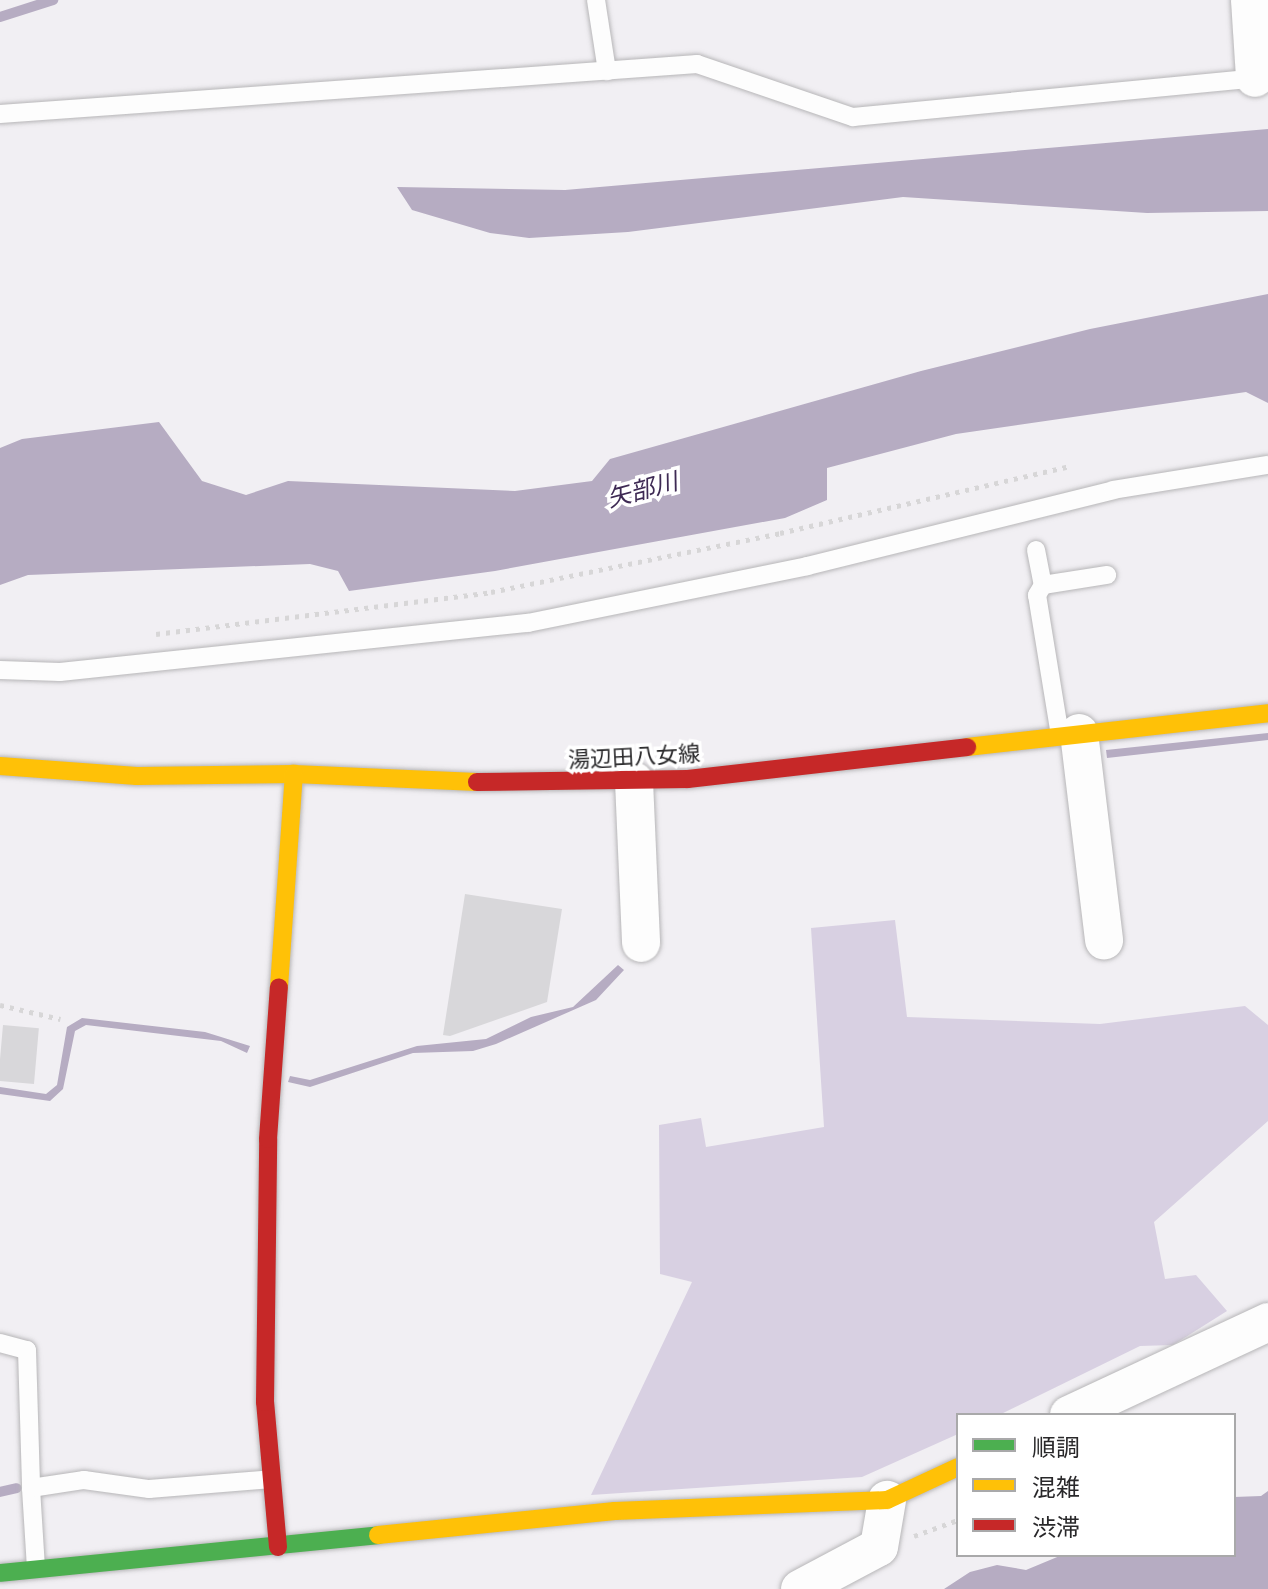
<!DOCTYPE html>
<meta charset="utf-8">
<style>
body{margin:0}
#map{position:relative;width:1268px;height:1589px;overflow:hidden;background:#f1eff3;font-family:"Noto Sans","Noto Sans JP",sans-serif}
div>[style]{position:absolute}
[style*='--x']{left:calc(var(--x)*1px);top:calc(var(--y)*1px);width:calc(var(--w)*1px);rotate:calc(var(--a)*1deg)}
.green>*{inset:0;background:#d8d0e2}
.water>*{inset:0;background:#b6acc2}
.stream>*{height:10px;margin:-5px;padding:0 5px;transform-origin:5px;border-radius:5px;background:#b6acc2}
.building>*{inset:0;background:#d8d7da;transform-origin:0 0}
.path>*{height:5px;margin-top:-2.5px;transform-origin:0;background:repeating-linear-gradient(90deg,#d7d6d7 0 4px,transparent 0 10px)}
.roads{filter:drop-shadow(0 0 2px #b7b6b8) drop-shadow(0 0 2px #b7b6b8)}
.lane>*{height:18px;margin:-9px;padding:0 9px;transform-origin:9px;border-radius:9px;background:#fdfdfd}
.street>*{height:38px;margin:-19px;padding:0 19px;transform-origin:19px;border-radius:19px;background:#fdfdfd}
.fast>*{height:18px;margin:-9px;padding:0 9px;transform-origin:9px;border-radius:9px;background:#4caf50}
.slow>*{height:18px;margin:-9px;padding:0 9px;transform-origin:9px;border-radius:9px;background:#ffc107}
.jam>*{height:18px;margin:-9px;padding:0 9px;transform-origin:9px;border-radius:9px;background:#c62828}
span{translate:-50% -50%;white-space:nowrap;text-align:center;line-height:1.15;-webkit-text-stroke:7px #fff;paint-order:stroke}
.street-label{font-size:22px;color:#29282a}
.water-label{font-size:24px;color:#3e2a54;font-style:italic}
.legend{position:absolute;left:956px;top:1413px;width:280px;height:144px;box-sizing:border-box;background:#fff;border:2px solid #a9a9aa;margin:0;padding:10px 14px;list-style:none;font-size:24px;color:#29282a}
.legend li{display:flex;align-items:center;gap:16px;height:40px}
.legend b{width:40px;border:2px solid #a9a9aa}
</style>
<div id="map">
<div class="green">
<i style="clip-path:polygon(895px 920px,907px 1017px,1100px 1024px,1245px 1006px,1268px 1025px,1268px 1121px,1154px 1222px,1165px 1279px,1196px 1275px,1227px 1311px,1173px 1345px,1140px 1346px,999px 1415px,958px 1415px,958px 1434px,862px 1477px,591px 1495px,692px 1282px,660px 1274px,659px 1125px,701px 1118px,706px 1147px,824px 1127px,811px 928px)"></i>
</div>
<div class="water">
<i style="clip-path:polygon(1268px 129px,1268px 211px,1147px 213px,903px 197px,628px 232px,529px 238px,490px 233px,412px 210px,397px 187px,565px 190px)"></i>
<i style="clip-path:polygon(1268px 294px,1268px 403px,1246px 392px,956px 434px,827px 468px,827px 500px,785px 518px,495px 571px,349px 591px,338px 571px,310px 564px,28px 575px,0 585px,0 448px,22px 439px,159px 422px,202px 481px,246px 495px,288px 481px,515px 491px,592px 481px,610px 459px,921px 371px,1090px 329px)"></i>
<i style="clip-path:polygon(1268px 733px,1268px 740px,1107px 758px,1106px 750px)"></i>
<i style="clip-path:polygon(618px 965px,624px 970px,596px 1000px,496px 1044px,473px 1051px,413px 1053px,310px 1087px,288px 1082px,290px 1076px,310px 1080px,417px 1046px,486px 1039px,531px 1017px,573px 1007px)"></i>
<i style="clip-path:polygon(82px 1018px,205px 1032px,250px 1046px,247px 1053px,221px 1041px,86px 1025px,75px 1031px,63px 1089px,50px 1101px,0 1094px,0 1087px,46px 1094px,57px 1085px,67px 1027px)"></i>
<i style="clip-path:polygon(1268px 1491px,1268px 1589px,944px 1589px,970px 1572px,997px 1565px,1026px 1570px,1062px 1555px,1234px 1555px,1234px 1497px,1261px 1496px)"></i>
</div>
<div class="stream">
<i style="--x:0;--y:17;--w:56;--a:-17.8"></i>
<i style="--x:0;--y:1492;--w:17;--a:-13"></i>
</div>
<div class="building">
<i style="clip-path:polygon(465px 894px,562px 909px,547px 1002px,450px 1036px,443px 1035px)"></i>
<i style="left:3px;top:1025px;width:36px;height:56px;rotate:5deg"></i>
</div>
<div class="path">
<i style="--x:156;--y:634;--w:338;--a:-7.1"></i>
<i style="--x:491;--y:592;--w:295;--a:-11.5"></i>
<i style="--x:780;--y:533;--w:299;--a:-13"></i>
<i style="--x:0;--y:1005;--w:62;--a:13.1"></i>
<i style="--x:914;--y:1536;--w:47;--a:-20"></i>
</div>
<div class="roads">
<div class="lane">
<i style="--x:596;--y:0;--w:72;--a:81.2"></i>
<i style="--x:0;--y:114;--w:699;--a:-4.1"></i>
<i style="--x:697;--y:64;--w:165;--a:18.8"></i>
<i style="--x:853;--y:117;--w:410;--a:-5.5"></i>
<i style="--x:1036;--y:550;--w:36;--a:79"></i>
<i style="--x:1043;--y:585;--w:65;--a:-8.9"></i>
<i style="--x:1043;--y:585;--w:12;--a:121"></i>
<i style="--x:1037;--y:595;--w:142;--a:80.7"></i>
<i style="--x:0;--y:670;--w:60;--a:1.9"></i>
<i style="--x:60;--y:672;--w:471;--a:-6"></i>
<i style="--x:528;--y:623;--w:285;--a:-11.5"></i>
<i style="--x:807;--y:566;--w:315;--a:-13.9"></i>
<i style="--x:1113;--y:490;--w:157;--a:-9.2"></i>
<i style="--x:0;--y:1343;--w:28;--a:15"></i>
<i style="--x:27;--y:1350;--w:138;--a:88.3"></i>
<i style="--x:36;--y:1568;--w:80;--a:-93.6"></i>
<i style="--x:31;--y:1488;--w:54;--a:-8.6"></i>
<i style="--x:84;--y:1480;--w:66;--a:7.9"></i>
<i style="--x:149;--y:1489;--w:123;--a:-4.6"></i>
</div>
<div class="street">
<i style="--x:1250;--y:0;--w:78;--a:86.3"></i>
<i style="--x:1079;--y:733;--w:209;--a:83.1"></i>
<i style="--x:634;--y:781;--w:162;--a:87.5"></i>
<i style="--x:1069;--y:1415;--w:220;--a:-25"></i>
<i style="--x:800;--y:1589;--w:89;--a:-28"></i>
<i style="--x:879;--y:1547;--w:48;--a:-80.3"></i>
</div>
<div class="fast">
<i style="--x:0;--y:1573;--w:380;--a:-5.7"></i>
</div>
<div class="slow">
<i style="--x:967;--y:747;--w:303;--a:-6.4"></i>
<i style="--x:0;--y:766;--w:137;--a:4.2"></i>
<i style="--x:137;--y:776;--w:157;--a:-0.7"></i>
<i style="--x:294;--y:774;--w:183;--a:2.5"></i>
<i style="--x:279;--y:987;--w:214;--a:-86"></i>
<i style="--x:378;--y:1535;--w:238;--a:-5.8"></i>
<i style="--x:615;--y:1511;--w:272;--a:-2.3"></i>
<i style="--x:887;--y:1500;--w:78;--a:-24.9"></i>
</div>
<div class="jam">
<i style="--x:477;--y:782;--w:211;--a:-0.8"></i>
<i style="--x:688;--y:779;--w:281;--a:-6.5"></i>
<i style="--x:278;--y:1547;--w:146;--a:-95.1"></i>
<i style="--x:265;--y:1402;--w:263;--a:-89.3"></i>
<i style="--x:268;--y:1139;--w:152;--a:-85.9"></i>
</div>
</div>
<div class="street-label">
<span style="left:634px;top:756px;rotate:-3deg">湯辺田八女線</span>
</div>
<div class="water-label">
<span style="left:642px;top:489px;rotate:-15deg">矢部川</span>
</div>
<ul class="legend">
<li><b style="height:10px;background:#4caf50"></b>順調</li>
<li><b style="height:10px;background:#ffc107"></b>混雑</li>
<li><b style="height:10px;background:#c62828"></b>渋滞</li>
</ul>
</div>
